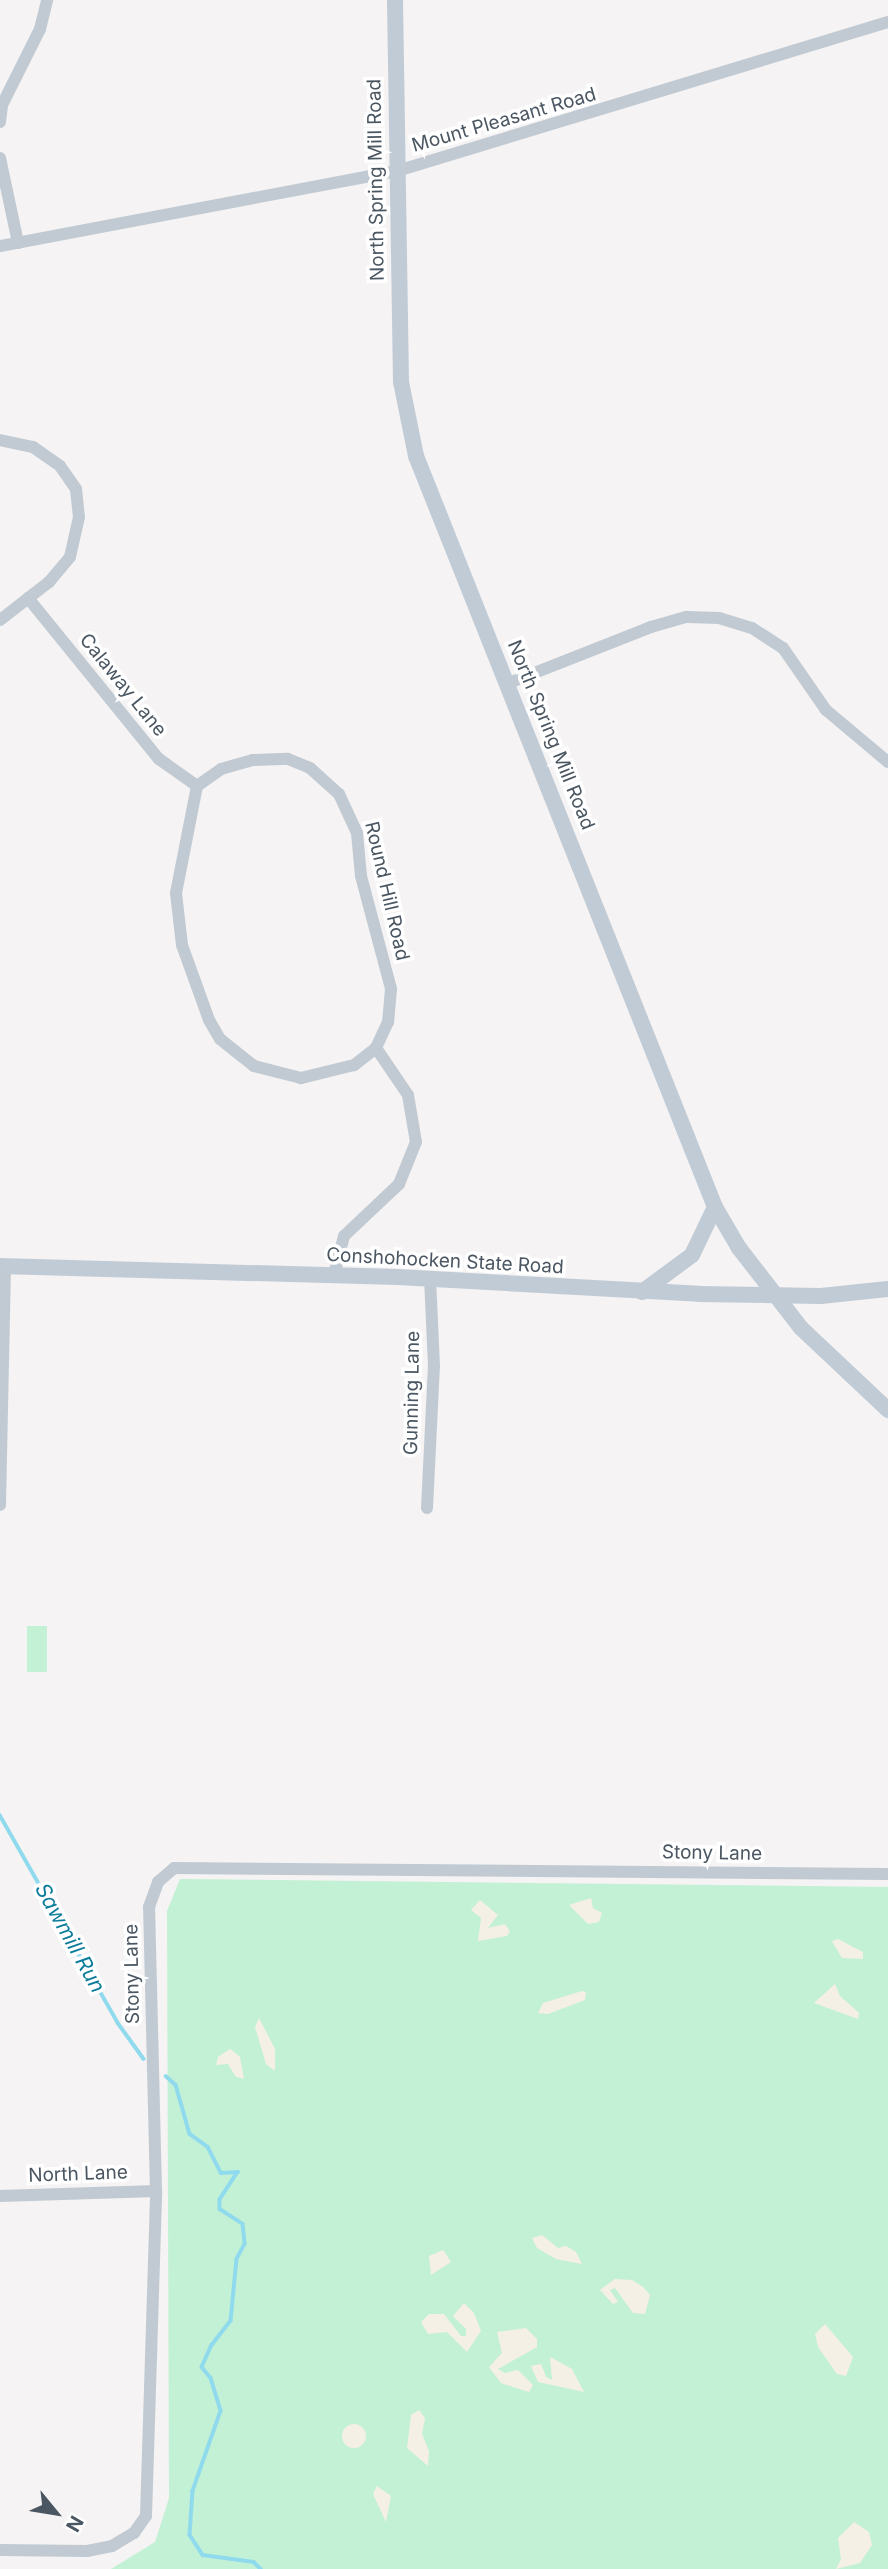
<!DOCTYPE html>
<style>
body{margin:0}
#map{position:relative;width:888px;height:2569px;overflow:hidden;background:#f5f3f3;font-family:Inter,sans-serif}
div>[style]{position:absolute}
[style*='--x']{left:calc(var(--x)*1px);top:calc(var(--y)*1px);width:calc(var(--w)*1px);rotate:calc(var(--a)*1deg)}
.green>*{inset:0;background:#c3f1d5;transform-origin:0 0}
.sand>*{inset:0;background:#f5f0e5}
.round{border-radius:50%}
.stream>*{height:3.5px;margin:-1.75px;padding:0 1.75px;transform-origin:1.75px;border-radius:1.75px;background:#90daee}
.street>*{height:12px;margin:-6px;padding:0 6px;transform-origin:6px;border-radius:6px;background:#c1cad2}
.secondary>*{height:16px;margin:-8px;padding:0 8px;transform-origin:8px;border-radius:8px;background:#c1cbd6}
span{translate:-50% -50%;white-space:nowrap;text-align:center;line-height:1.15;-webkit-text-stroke:7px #fff;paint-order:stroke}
.street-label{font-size:19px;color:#4a5661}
.water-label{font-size:21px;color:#0c7c9b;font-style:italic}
.north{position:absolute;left:21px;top:2478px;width:70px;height:70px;-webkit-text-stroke:5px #fff;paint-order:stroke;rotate:120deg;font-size:19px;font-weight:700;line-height:28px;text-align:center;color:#4a5661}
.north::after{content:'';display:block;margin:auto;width:24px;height:32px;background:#4a5661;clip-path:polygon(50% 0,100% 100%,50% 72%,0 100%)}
</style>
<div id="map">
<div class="green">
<i style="left:27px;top:1626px;width:20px;height:46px"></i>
<i style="clip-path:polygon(180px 1879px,888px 1887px,888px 2569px,111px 2569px,155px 2542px,169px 2498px,167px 1911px)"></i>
</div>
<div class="sand">
<i style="clip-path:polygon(591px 1898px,593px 1908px,602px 1913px,599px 1922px,588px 1924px,569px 1905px)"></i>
<i style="clip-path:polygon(480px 1900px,498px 1915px,488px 1928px,505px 1924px,510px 1931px,507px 1936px,478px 1941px,481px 1918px,471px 1910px)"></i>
<i style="clip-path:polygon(838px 1939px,863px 1952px,863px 1959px,842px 1958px,832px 1941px)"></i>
<i style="clip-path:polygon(835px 1984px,840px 1996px,859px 2013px,858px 2019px,814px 2003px)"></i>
<i style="clip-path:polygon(582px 1991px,586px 1992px,585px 2000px,548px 2014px,538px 2013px,543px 2003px)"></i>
<i style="clip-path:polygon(259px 2018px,275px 2049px,275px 2071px,266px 2064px,255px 2027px)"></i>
<i style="clip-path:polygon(230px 2049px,240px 2057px,244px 2079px,236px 2077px,228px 2064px,216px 2065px,218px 2057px)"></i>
<i style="clip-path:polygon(542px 2235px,558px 2248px,566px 2246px,576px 2252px,582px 2264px,556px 2259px,537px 2248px,532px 2238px)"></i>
<i style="clip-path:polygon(443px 2250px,451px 2262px,431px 2275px,429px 2256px)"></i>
<i style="clip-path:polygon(615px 2279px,632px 2280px,643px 2287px,650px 2295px,645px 2314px,633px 2313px,615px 2288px,610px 2290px,618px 2302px,613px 2304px,600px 2290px)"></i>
<i style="clip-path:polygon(464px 2303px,474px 2313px,481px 2331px,467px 2352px,447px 2332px,428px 2334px,421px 2322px,429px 2314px,444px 2314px,461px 2336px,466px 2336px,466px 2329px,453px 2316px)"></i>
<i style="clip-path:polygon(825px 2324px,853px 2357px,846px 2376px,837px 2374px,818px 2347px,815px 2334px)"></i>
<i style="clip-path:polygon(526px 2328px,537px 2339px,537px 2347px,498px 2369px,505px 2373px,518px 2370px,533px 2385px,529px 2392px,501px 2383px,489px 2367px,502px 2353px,497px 2332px)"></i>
<i style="clip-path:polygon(550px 2357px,572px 2369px,584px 2392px,538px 2382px,531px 2366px,541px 2364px,546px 2377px,552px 2380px)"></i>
<i style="clip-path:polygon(419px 2410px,425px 2418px,422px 2434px,429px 2451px,428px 2466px,407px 2448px,411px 2415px)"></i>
<i class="round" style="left:342px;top:2424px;width:24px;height:24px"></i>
<i style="clip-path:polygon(377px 2486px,391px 2496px,386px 2522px,373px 2494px)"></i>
<i style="clip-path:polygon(854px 2522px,869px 2532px,872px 2545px,860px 2563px,836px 2569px,841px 2559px,838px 2538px)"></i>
</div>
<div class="stream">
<i style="--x:0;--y:1815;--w:239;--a:60.4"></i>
<i style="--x:118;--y:2023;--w:44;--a:54.2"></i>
<i style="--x:166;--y:2076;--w:13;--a:42"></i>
<i style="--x:176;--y:2085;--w:51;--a:74.1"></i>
<i style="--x:190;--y:2134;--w:22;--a:36"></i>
<i style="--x:208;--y:2147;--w:29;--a:63"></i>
<i style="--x:221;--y:2173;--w:17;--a:-3"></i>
<i style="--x:238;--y:2172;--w:33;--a:123"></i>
<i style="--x:220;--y:2200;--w:9;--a:90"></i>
<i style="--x:220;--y:2209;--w:27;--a:33"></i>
<i style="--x:243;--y:2224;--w:20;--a:84"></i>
<i style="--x:245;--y:2244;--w:17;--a:118"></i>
<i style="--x:237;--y:2259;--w:62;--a:95.5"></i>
<i style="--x:231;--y:2321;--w:31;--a:128"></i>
<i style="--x:212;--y:2345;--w:24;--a:114"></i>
<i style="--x:202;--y:2367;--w:14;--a:51"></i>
<i style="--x:211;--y:2378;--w:34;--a:73"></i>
<i style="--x:221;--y:2411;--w:85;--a:109.3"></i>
<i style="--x:193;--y:2491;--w:44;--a:93.9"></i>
<i style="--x:190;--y:2535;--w:24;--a:57"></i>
<i style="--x:203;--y:2555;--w:51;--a:7.8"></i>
<i style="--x:254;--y:2562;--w:10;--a:45"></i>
</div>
<div class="street">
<i style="--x:0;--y:122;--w:17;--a:-83"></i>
<i style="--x:2;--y:105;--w:85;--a:-63.4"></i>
<i style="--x:40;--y:29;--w:30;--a:-76"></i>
<i style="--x:0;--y:158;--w:87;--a:78"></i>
<i style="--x:0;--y:246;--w:404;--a:-10.7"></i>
<i style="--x:397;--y:171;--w:513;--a:-16.88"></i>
<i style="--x:0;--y:440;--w:34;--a:12"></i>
<i style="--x:33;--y:447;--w:33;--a:35"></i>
<i style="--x:60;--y:466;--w:28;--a:55"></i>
<i style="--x:76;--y:489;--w:28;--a:84"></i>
<i style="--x:79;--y:517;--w:41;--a:102.7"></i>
<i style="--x:70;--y:557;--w:33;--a:130"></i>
<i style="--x:49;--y:582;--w:62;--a:142.2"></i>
<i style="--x:28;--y:598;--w:208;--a:50.9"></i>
<i style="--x:159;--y:759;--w:47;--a:35.4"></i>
<i style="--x:509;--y:683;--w:153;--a:-21.5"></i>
<i style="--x:651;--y:627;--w:37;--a:-16"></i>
<i style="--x:687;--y:617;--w:32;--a:2"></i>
<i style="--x:719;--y:618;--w:34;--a:17"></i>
<i style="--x:752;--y:628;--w:37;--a:33"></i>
<i style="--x:783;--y:648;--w:75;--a:55.3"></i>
<i style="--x:826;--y:710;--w:81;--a:40"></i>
<i style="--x:288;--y:759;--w:24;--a:22"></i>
<i style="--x:310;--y:768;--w:39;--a:42"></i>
<i style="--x:339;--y:794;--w:43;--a:65.2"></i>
<i style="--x:357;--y:833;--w:43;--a:84.7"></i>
<i style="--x:361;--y:876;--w:117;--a:75.1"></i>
<i style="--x:391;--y:989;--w:33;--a:95"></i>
<i style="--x:388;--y:1022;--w:29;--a:115"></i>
<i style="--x:376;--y:1048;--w:28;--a:142"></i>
<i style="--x:354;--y:1065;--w:55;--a:166.2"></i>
<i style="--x:301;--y:1078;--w:49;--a:-165.7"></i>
<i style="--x:254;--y:1066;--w:43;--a:-141.5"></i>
<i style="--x:220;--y:1039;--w:22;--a:-120"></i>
<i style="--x:209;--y:1020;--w:80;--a:-109.8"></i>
<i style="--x:182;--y:945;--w:52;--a:-96.6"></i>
<i style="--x:176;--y:893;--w:109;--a:-78.9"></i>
<i style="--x:197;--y:786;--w:29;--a:-35"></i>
<i style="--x:221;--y:769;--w:33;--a:-16"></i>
<i style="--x:253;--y:760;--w:35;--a:-2"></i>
<i style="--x:334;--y:1275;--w:40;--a:-75.6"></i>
<i style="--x:344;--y:1236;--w:76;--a:-43.4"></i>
<i style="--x:399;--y:1184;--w:45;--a:-68"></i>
<i style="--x:416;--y:1142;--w:48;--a:-99.7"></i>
<i style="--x:408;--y:1095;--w:57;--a:-124.2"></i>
<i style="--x:0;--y:1505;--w:239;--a:-88.8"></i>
<i style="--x:427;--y:1508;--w:142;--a:-87.2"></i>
<i style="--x:434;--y:1366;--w:87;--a:-92.6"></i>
<i style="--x:0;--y:2196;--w:156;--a:-1.8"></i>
<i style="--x:0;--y:2550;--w:87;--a:0.7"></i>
<i style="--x:87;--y:2551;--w:25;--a:-11"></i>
<i style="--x:112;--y:2546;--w:26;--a:-31"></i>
<i style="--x:134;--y:2533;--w:21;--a:-55"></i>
<i style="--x:146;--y:2516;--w:325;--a:-88.2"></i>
<i style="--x:156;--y:2191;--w:284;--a:-91.4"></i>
<i style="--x:149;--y:1907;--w:27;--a:-70"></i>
<i style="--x:158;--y:1882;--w:21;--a:-41"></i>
<i style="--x:174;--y:1868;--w:714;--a:0.48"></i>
</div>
<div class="secondary">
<i style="--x:395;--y:0;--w:382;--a:89.1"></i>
<i style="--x:401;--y:382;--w:76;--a:78.5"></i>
<i style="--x:416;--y:456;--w:808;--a:68.29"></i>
<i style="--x:715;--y:1207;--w:48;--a:59.7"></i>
<i style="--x:739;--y:1248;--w:101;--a:52.2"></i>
<i style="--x:801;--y:1328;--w:120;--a:43.3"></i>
<i style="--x:0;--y:1266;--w:398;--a:1.6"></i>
<i style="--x:398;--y:1277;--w:301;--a:3.2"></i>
<i style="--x:699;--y:1294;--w:122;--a:0.9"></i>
<i style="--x:821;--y:1296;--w:67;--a:-6"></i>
<i style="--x:642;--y:1292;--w:62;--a:-36.5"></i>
<i style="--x:692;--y:1255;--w:53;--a:-64.4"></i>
</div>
<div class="street-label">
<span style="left:504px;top:120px;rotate:-16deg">Mount Pleasant Road</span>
<span style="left:376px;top:180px;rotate:-91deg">North Spring Mill Road</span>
<span style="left:123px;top:685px;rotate:51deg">Calaway Lane</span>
<span style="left:551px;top:735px;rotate:68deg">North Spring Mill Road</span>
<span style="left:387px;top:891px;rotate:77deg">Round Hill Road</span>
<span style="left:445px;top:1261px;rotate:3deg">Conshohocken State Road</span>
<span style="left:412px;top:1393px;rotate:-89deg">Gunning Lane</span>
<span style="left:712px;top:1853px;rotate:1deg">Stony Lane</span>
<span style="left:132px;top:1974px;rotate:-91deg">Stony Lane</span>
<span style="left:78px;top:2174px;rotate:-2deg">North Lane</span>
</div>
<div class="water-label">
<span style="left:70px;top:1938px;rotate:61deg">Sawmill Run</span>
</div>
<div class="north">N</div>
</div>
